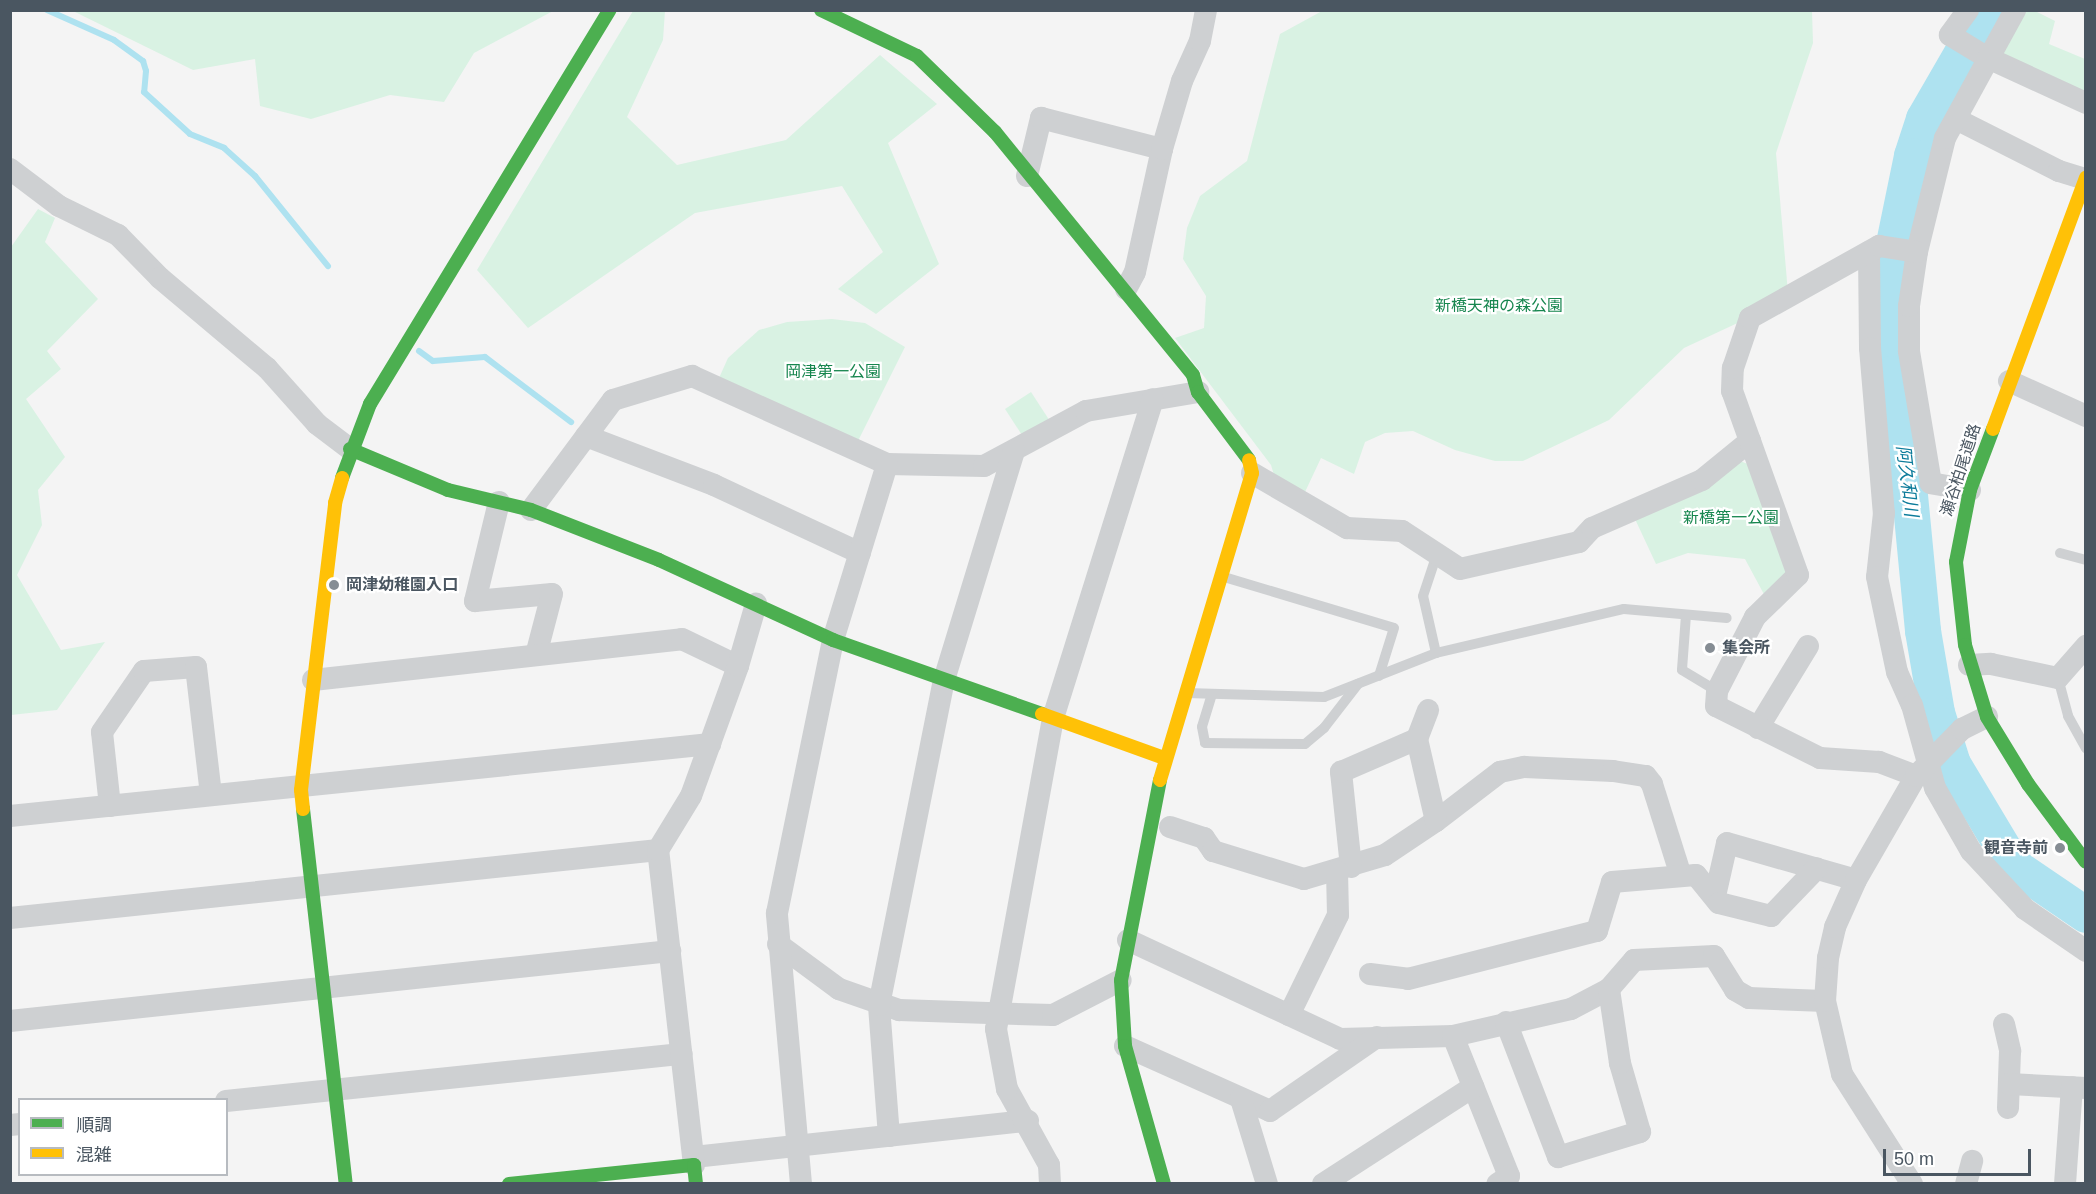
<!DOCTYPE html>
<meta charset="utf-8">
<style>
body{margin:0}
#map{position:relative;width:2096px;height:1194px;overflow:hidden;background:#f4f4f4;font-family:Arial,"Noto Sans JP",sans-serif}
div>[style]{position:absolute}
[style*='--x']{left:calc(var(--x)*1px);top:calc(var(--y)*1px);width:calc(var(--w)*1px);rotate:calc(var(--a)*1deg)}
.green>*{inset:0;background:#d9f2e3;transform-origin:0 0}
.stream>*{height:6px;margin:-3px;padding:0 3px;transform-origin:3px;border-radius:3px;background:#aee2f0}
.river>*{height:36px;margin:-18px;padding:0 18px;transform-origin:18px;border-radius:18px;background:#aee2f0}
.lane>*{height:10px;margin:-5px;padding:0 5px;transform-origin:5px;border-radius:5px;background:#ced0d2}
.street>*{height:22px;margin:-11px;padding:0 11px;transform-origin:11px;border-radius:11px;background:#ced0d2}
.fast>*{height:14px;margin:-7px;padding:0 7px;transform-origin:7px;border-radius:7px;background:#4caf50}
.slow>*{height:14px;margin:-7px;padding:0 7px;transform-origin:7px;border-radius:7px;background:#ffc107}
.dots>*{width:16px;height:16px;translate:-50% -50%;box-sizing:border-box;border:3px solid #fff;border-radius:50%}
span{translate:-50% -50%;white-space:nowrap;text-align:center;line-height:1.15;-webkit-text-stroke:4.5px #fff;paint-order:stroke}
.park-label{font-size:16px;color:#17864f}
.street-label{font-size:16px;color:#4a5661}
.poi-label{font-size:16px;color:#4a5661;font-weight:700}
.left{translate:0 -50%;text-align:left}
.right{translate:-100% -50%;text-align:right}
.water-label{font-size:18px;color:#0c7c9b;font-style:italic}
.frame{position:absolute;inset:0;border:12px solid #4a5661;pointer-events:none}
.legend{position:absolute;left:18px;top:1098px;width:210px;height:78px;box-sizing:border-box;background:#fff;border:2px solid #b7bbc0;margin:0;padding:8px 10px;list-style:none;font-size:18px;color:#4a5661}
.legend li{display:flex;align-items:center;gap:12px;height:30px}
.legend b{width:30px;border:2px solid #b7bbc0}
.scale{position:absolute;left:1883px;top:1149px;width:148px;height:27px;box-sizing:border-box;border:3px solid #4a5661;border-top:0;padding-left:8px;font-size:18px;line-height:21px;white-space:nowrap;color:#4a5661;-webkit-text-stroke:4px #fff;paint-order:stroke}
</style>
<div id="map">
<div class="green">
<i style="clip-path:polygon(73px 11px,553px 11px,474px 53px,444px 102px,390px 95px,311px 119px,260px 106px,255px 59px,193px 70px)"></i>
<i style="clip-path:polygon(633px 11px,665px 11px,663px 40px,627px 117px,677px 165px,786px 140px,880px 55px,937px 104px,888px 143px,939px 264px,876px 314px,838px 289px,883px 252px,842px 186px,695px 213px,528px 328px,477px 270px)"></i>
<i style="clip-path:polygon(1322px 11px,1812px 11px,1813px 43px,1776px 153px,1788px 293px,1744px 320px,1684px 348px,1609px 420px,1523px 461px,1495px 461px,1455px 450px,1413px 431px,1385px 433px,1365px 442px,1354px 474px,1321px 458px,1305px 492px,1274px 475px,1271px 465px,1175px 338px,1204px 328px,1206px 296px,1183px 259px,1187px 228px,1200px 196px,1247px 161px,1280px 34px)"></i>
<i style="clip-path:polygon(2022px 11px,2035px 11px,2055px 21px,2049px 44px,2085px 59px,2085px 96px,2001px 54px)"></i>
<i style="clip-path:polygon(38px 209px,55px 218px,45px 242px,98px 299px,47px 351px,61px 369px,26px 399px,65px 457px,38px 490px,42px 525px,17px 575px,61px 650px,105px 642px,57px 710px,11px 715px,11px 247px)"></i>
<i style="clip-path:polygon(832px 319px,865px 323px,905px 347px,858px 441px,719px 378px,728px 358px,759px 330px,787px 322px)"></i>
<i style="left:1031px;top:392px;width:35px;height:31px;rotate:57deg"></i>
<i style="clip-path:polygon(1740px 461px,1753px 466px,1792px 573px,1766px 598px,1745px 559px,1688px 553px,1656px 564px,1635px 519px)"></i>
</div>
<div class="stream">
<i style="--x:47;--y:10;--w:73;--a:24.1"></i>
<i style="--x:114;--y:40;--w:36;--a:36"></i>
<i style="--x:143;--y:61;--w:10;--a:73"></i>
<i style="--x:146;--y:71;--w:21;--a:95"></i>
<i style="--x:144;--y:92;--w:62;--a:42.4"></i>
<i style="--x:190;--y:134;--w:37;--a:22"></i>
<i style="--x:224;--y:148;--w:42;--a:42.1"></i>
<i style="--x:255;--y:176;--w:116;--a:51"></i>
<i style="--x:419;--y:351;--w:17;--a:36"></i>
<i style="--x:433;--y:361;--w:52;--a:-4.4"></i>
<i style="--x:485;--y:357;--w:108;--a:37.1"></i>
</div>
<div class="river">
<i style="--x:1987;--y:10;--w:126;--a:120"></i>
<i style="--x:1924;--y:119;--w:39;--a:108"></i>
<i style="--x:1912;--y:156;--w:109;--a:101.6"></i>
<i style="--x:1890;--y:263;--w:111;--a:89"></i>
<i style="--x:1892;--y:374;--w:112;--a:81.3"></i>
<i style="--x:1909;--y:485;--w:147;--a:84.5"></i>
<i style="--x:1923;--y:631;--w:83;--a:80.3"></i>
<i style="--x:1937;--y:713;--w:53;--a:72.6"></i>
<i style="--x:1953;--y:764;--w:119;--a:59.1"></i>
<i style="--x:2014;--y:866;--w:87;--a:34.2"></i>
</div>
<div class="lane">
<i style="--x:2060;--y:553;--w:27;--a:15"></i>
<i style="--x:1224;--y:577;--w:177;--a:16.7"></i>
<i style="--x:1394;--y:628;--w:50;--a:107.4"></i>
<i style="--x:1686;--y:615;--w:55;--a:94.2"></i>
<i style="--x:1682;--y:670;--w:41;--a:31"></i>
<i style="--x:1436;--y:653;--w:58;--a:-102.8"></i>
<i style="--x:1423;--y:596;--w:44;--a:-71.6"></i>
<i style="--x:2058;--y:678;--w:39;--a:75"></i>
<i style="--x:2068;--y:716;--w:37;--a:61"></i>
<i style="--x:1186;--y:693;--w:138;--a:1.7"></i>
<i style="--x:1324;--y:697;--w:120;--a:-21.4"></i>
<i style="--x:1436;--y:653;--w:193;--a:-13.2"></i>
<i style="--x:1624;--y:609;--w:103;--a:5"></i>
<i style="--x:1212;--y:694;--w:34;--a:107"></i>
<i style="--x:1202;--y:727;--w:16;--a:79"></i>
<i style="--x:1205;--y:743;--w:100;--a:0.6"></i>
<i style="--x:1305;--y:744;--w:25;--a:-40"></i>
<i style="--x:1324;--y:728;--w:56;--a:-52.3"></i>
</div>
<div class="street">
<i style="--x:1968;--y:10;--w:31;--a:126"></i>
<i style="--x:1950;--y:35;--w:44;--a:31.2"></i>
<i style="--x:1988;--y:58;--w:108;--a:24.7"></i>
<i style="--x:1956;--y:119;--w:115;--a:26.8"></i>
<i style="--x:2059;--y:171;--w:28;--a:17"></i>
<i style="--x:10;--y:169;--w:61;--a:37.1"></i>
<i style="--x:59;--y:206;--w:66;--a:26.2"></i>
<i style="--x:118;--y:235;--w:60;--a:45.7"></i>
<i style="--x:160;--y:278;--w:140;--a:40.1"></i>
<i style="--x:267;--y:368;--w:75;--a:48.2"></i>
<i style="--x:317;--y:424;--w:41;--a:37.1"></i>
<i style="--x:1027;--y:176;--w:60;--a:-76.4"></i>
<i style="--x:1041;--y:118;--w:125;--a:14.4"></i>
<i style="--x:1869;--y:252;--w:96;--a:89.4"></i>
<i style="--x:1870;--y:348;--w:166;--a:85.2"></i>
<i style="--x:1884;--y:513;--w:64;--a:96.2"></i>
<i style="--x:1877;--y:577;--w:97;--a:78.1"></i>
<i style="--x:1897;--y:672;--w:36;--a:66"></i>
<i style="--x:1912;--y:705;--w:86;--a:74.5"></i>
<i style="--x:1935;--y:788;--w:73;--a:60.3"></i>
<i style="--x:1971;--y:851;--w:79;--a:47"></i>
<i style="--x:2025;--y:909;--w:74;--a:34.5"></i>
<i style="--x:1126;--y:289;--w:19;--a:-62"></i>
<i style="--x:1135;--y:272;--w:126;--a:-77.6"></i>
<i style="--x:1162;--y:149;--w:71;--a:-73.6"></i>
<i style="--x:1182;--y:81;--w:44;--a:-65.8"></i>
<i style="--x:1200;--y:41;--w:32;--a:-79"></i>
<i style="--x:2009;--y:381;--w:85;--a:24.4"></i>
<i style="--x:586;--y:436;--w:137;--a:20.9"></i>
<i style="--x:714;--y:485;--w:161;--a:25"></i>
<i style="--x:1252;--y:473;--w:110;--a:30.1"></i>
<i style="--x:1347;--y:528;--w:55;--a:3.1"></i>
<i style="--x:1402;--y:531;--w:69;--a:33.2"></i>
<i style="--x:1460;--y:569;--w:122;--a:-12.8"></i>
<i style="--x:1579;--y:542;--w:19;--a:-47"></i>
<i style="--x:1592;--y:528;--w:120;--a:-23.6"></i>
<i style="--x:1702;--y:480;--w:62;--a:-39.1"></i>
<i style="--x:1970;--y:490;--w:40;--a:-170"></i>
<i style="--x:1931;--y:483;--w:134;--a:-99.5"></i>
<i style="--x:1909;--y:351;--w:45;--a:-90"></i>
<i style="--x:1909;--y:306;--w:55;--a:-81.6"></i>
<i style="--x:1917;--y:252;--w:117;--a:-76.2"></i>
<i style="--x:1945;--y:138;--w:146;--a:-61.3"></i>
<i style="--x:499;--y:502;--w:102;--a:103.6"></i>
<i style="--x:475;--y:601;--w:77;--a:-5.2"></i>
<i style="--x:552;--y:594;--w:63;--a:104.7"></i>
<i style="--x:531;--y:510;--w:137;--a:-53.3"></i>
<i style="--x:613;--y:400;--w:83;--a:-16.9"></i>
<i style="--x:692;--y:376;--w:214;--a:24.3"></i>
<i style="--x:887;--y:464;--w:97;--a:1.2"></i>
<i style="--x:984;--y:466;--w:116;--a:-28.3"></i>
<i style="--x:1086;--y:411;--w:114;--a:-9.6"></i>
<i style="--x:1969;--y:665;--w:22;--a:-3"></i>
<i style="--x:1991;--y:664;--w:68;--a:11.8"></i>
<i style="--x:2058;--y:678;--w:43;--a:-48.8"></i>
<i style="--x:313;--y:680;--w:371;--a:-6.3"></i>
<i style="--x:682;--y:639;--w:62;--a:25.7"></i>
<i style="--x:1758;--y:728;--w:96;--a:-58.6"></i>
<i style="--x:1417;--y:739;--w:31;--a:-69"></i>
<i style="--x:1916;--y:776;--w:40;--a:-159"></i>
<i style="--x:1879;--y:762;--w:59;--a:-176.1"></i>
<i style="--x:1820;--y:758;--w:116;--a:-153.4"></i>
<i style="--x:1716;--y:706;--w:15;--a:-86"></i>
<i style="--x:1717;--y:691;--w:83;--a:-62.8"></i>
<i style="--x:1755;--y:617;--w:60;--a:-44.3"></i>
<i style="--x:1798;--y:575;--w:195;--a:-109.7"></i>
<i style="--x:1732;--y:391;--w:23;--a:-88"></i>
<i style="--x:1733;--y:368;--w:53;--a:-71.2"></i>
<i style="--x:1750;--y:318;--w:148;--a:-29.2"></i>
<i style="--x:1879;--y:246;--w:38;--a:9"></i>
<i style="--x:110;--y:806;--w:74;--a:-96.2"></i>
<i style="--x:102;--y:732;--w:74;--a:-55.5"></i>
<i style="--x:144;--y:671;--w:52;--a:-4.4"></i>
<i style="--x:196;--y:667;--w:128;--a:83.3"></i>
<i style="--x:10;--y:816;--w:704;--a:-5.87"></i>
<i style="--x:1170;--y:827;--w:36;--a:18"></i>
<i style="--x:1204;--y:838;--w:16;--a:55"></i>
<i style="--x:1213;--y:851;--w:95;--a:17.1"></i>
<i style="--x:1304;--y:879;--w:84;--a:-16.5"></i>
<i style="--x:1385;--y:855;--w:61;--a:-33.7"></i>
<i style="--x:1436;--y:821;--w:81;--a:-37.4"></i>
<i style="--x:1500;--y:772;--w:25;--a:-12"></i>
<i style="--x:1524;--y:767;--w:89;--a:2.6"></i>
<i style="--x:1613;--y:771;--w:33;--a:9"></i>
<i style="--x:1646;--y:776;--w:10;--a:53"></i>
<i style="--x:1652;--y:784;--w:96;--a:72.5"></i>
<i style="--x:1351;--y:867;--w:96;--a:-96"></i>
<i style="--x:1341;--y:772;--w:83;--a:-23.5"></i>
<i style="--x:1417;--y:739;--w:84;--a:77"></i>
<i style="--x:1715;--y:896;--w:54;--a:-77.2"></i>
<i style="--x:1727;--y:843;--w:134;--a:16"></i>
<i style="--x:10;--y:918;--w:652;--a:-5.99"></i>
<i style="--x:1128;--y:940;--w:234;--a:25"></i>
<i style="--x:1340;--y:1039;--w:113;--a:-1.5"></i>
<i style="--x:1453;--y:1036;--w:121;--a:-12.9"></i>
<i style="--x:1571;--y:1009;--w:43;--a:-27.8"></i>
<i style="--x:1609;--y:989;--w:38;--a:-49"></i>
<i style="--x:1634;--y:960;--w:80;--a:-2.9"></i>
<i style="--x:1714;--y:956;--w:40;--a:58"></i>
<i style="--x:1735;--y:990;--w:16;--a:30"></i>
<i style="--x:1749;--y:998;--w:76;--a:2.3"></i>
<i style="--x:778;--y:944;--w:76;--a:36.4"></i>
<i style="--x:839;--y:989;--w:64;--a:19.3"></i>
<i style="--x:899;--y:1010;--w:154;--a:1.9"></i>
<i style="--x:1053;--y:1015;--w:76;--a:-27.2"></i>
<i style="--x:1370;--y:974;--w:38;--a:7"></i>
<i style="--x:1408;--y:979;--w:195;--a:-14.3"></i>
<i style="--x:1597;--y:931;--w:51;--a:-73"></i>
<i style="--x:1612;--y:882;--w:84;--a:-4.8"></i>
<i style="--x:1696;--y:875;--w:36;--a:51"></i>
<i style="--x:1719;--y:903;--w:54;--a:14"></i>
<i style="--x:1771;--y:916;--w:66;--a:-46.2"></i>
<i style="--x:1289;--y:1015;--w:111;--a:-63.9"></i>
<i style="--x:1338;--y:915;--w:44;--a:-91.3"></i>
<i style="--x:10;--y:1021;--w:664;--a:-6.05"></i>
<i style="--x:1506;--y:1022;--w:145;--a:68.9"></i>
<i style="--x:1558;--y:1157;--w:86;--a:-17"></i>
<i style="--x:1640;--y:1132;--w:72;--a:-106.2"></i>
<i style="--x:1620;--y:1063;--w:75;--a:-98.5"></i>
<i style="--x:2004;--y:1024;--w:28;--a:77"></i>
<i style="--x:2010;--y:1051;--w:57;--a:92"></i>
<i style="--x:1453;--y:1036;--w:151;--a:68.2"></i>
<i style="--x:1509;--y:1176;--w:14;--a:146"></i>
<i style="--x:1125;--y:1046;--w:159;--a:24.1"></i>
<i style="--x:1270;--y:1111;--w:130;--a:-34.7"></i>
<i style="--x:2009;--y:1084;--w:77;--a:3"></i>
<i style="--x:1241;--y:1099;--w:89;--a:73"></i>
<i style="--x:226;--y:1101;--w:458;--a:-5.9"></i>
<i style="--x:10;--y:1125;--w:10;--a:-6"></i>
<i style="--x:889;--y:1136;--w:131;--a:-94.4"></i>
<i style="--x:879;--y:1005;--w:331;--a:-78.7"></i>
<i style="--x:944;--y:680;--w:239;--a:-73"></i>
<i style="--x:694;--y:1157;--w:336;--a:-6.2"></i>
<i style="--x:694;--y:1165;--w:317;--a:-96.5"></i>
<i style="--x:658;--y:850;--w:63;--a:-58.6"></i>
<i style="--x:691;--y:796;--w:138;--a:-70.1"></i>
<i style="--x:738;--y:666;--w:65;--a:-73.8"></i>
<i style="--x:801;--y:1184;--w:272;--a:-95.1"></i>
<i style="--x:777;--y:913;--w:279;--a:-78.4"></i>
<i style="--x:833;--y:640;--w:184;--a:-72.9"></i>
<i style="--x:1050;--y:1184;--w:19;--a:-93"></i>
<i style="--x:1049;--y:1165;--w:87;--a:-118.9"></i>
<i style="--x:1007;--y:1089;--w:61;--a:-100.4"></i>
<i style="--x:996;--y:1029;--w:316;--a:-79.6"></i>
<i style="--x:1053;--y:718;--w:334;--a:-72.6"></i>
<i style="--x:1323;--y:1184;--w:179;--a:-32.9"></i>
<i style="--x:1912;--y:1184;--w:130;--a:-122.5"></i>
<i style="--x:1842;--y:1074;--w:75;--a:-103.1"></i>
<i style="--x:1825;--y:1001;--w:43;--a:-86"></i>
<i style="--x:1828;--y:958;--w:32;--a:-77"></i>
<i style="--x:1835;--y:927;--w:51;--a:-65.9"></i>
<i style="--x:1856;--y:880;--w:120;--a:-60"></i>
<i style="--x:1916;--y:776;--w:66;--a:-45.6"></i>
<i style="--x:1962;--y:729;--w:28;--a:-26"></i>
<i style="--x:1966;--y:1184;--w:24;--a:-75"></i>
<i style="--x:2065;--y:1184;--w:97;--a:-85.9"></i>
</div>
<div class="fast">
<i style="--x:821;--y:10;--w:106;--a:25.6"></i>
<i style="--x:917;--y:56;--w:109;--a:44.3"></i>
<i style="--x:995;--y:132;--w:313;--a:50.8"></i>
<i style="--x:1193;--y:375;--w:18;--a:74"></i>
<i style="--x:1198;--y:392;--w:85;--a:53.1"></i>
<i style="--x:1993;--y:429;--w:65;--a:110.7"></i>
<i style="--x:1970;--y:490;--w:73;--a:101"></i>
<i style="--x:1956;--y:562;--w:83;--a:83.8"></i>
<i style="--x:1965;--y:645;--w:75;--a:73"></i>
<i style="--x:1987;--y:717;--w:79;--a:58.5"></i>
<i style="--x:2028;--y:784;--w:97;--a:53.4"></i>
<i style="--x:350;--y:449;--w:106;--a:22.7"></i>
<i style="--x:448;--y:490;--w:85;--a:13.5"></i>
<i style="--x:531;--y:510;--w:137;--a:21.3"></i>
<i style="--x:659;--y:560;--w:192;--a:24.7"></i>
<i style="--x:833;--y:640;--w:222;--a:19.5"></i>
<i style="--x:342;--y:478;--w:79;--a:-69.3"></i>
<i style="--x:370;--y:404;--w:461;--a:-58.7"></i>
<i style="--x:1160;--y:780;--w:204;--a:101"></i>
<i style="--x:1121;--y:980;--w:66;--a:86.5"></i>
<i style="--x:1125;--y:1046;--w:143;--a:74.2"></i>
<i style="--x:303;--y:809;--w:377;--a:83.5"></i>
<i style="--x:509;--y:1184;--w:186;--a:-5.9"></i>
<i style="--x:694;--y:1165;--w:19;--a:84"></i>
</div>
<div class="slow">
<i style="--x:1993;--y:429;--w:268;--a:-69.7"></i>
<i style="--x:1042;--y:714;--w:130;--a:19.8"></i>
<i style="--x:1160;--y:780;--w:320;--a:-73.3"></i>
<i style="--x:1252;--y:473;--w:13;--a:-103"></i>
<i style="--x:303;--y:809;--w:19;--a:-96"></i>
<i style="--x:301;--y:790;--w:289;--a:-83.2"></i>
<i style="--x:335;--y:503;--w:26;--a:-74"></i>
</div>
<div class="dots">
<i style="left:334px;top:585px;background:#868d94"></i>
<i style="left:1710px;top:648px;background:#868d94"></i>
<i style="left:2060px;top:848px;background:#868d94"></i>
</div>
<div class="park-label">
<span style="left:1499px;top:306px">新橋天神の森公園</span>
<span style="left:833px;top:372px">岡津第一公園</span>
<span style="left:1731px;top:518px">新橋第一公園</span>
</div>
<div class="street-label">
<span style="left:1961px;top:470px;rotate:-72deg">瀬谷柏尾道路</span>
</div>
<div class="poi-label">
<span class="left" style="left:346px;top:585px">岡津幼稚園入口</span>
<span class="left" style="left:1722px;top:648px">集会所</span>
<span class="right" style="left:2048px;top:848px">観音寺前</span>
</div>
<div class="water-label">
<span style="left:1907px;top:481px;rotate:83deg">阿久和川</span>
</div>
<div class="frame"></div>
<ul class="legend">
<li><b style="height:8px;background:#4caf50"></b>順調</li>
<li><b style="height:8px;background:#ffc107"></b>混雑</li>
</ul>
<div class="scale">50 m</div>
</div>
